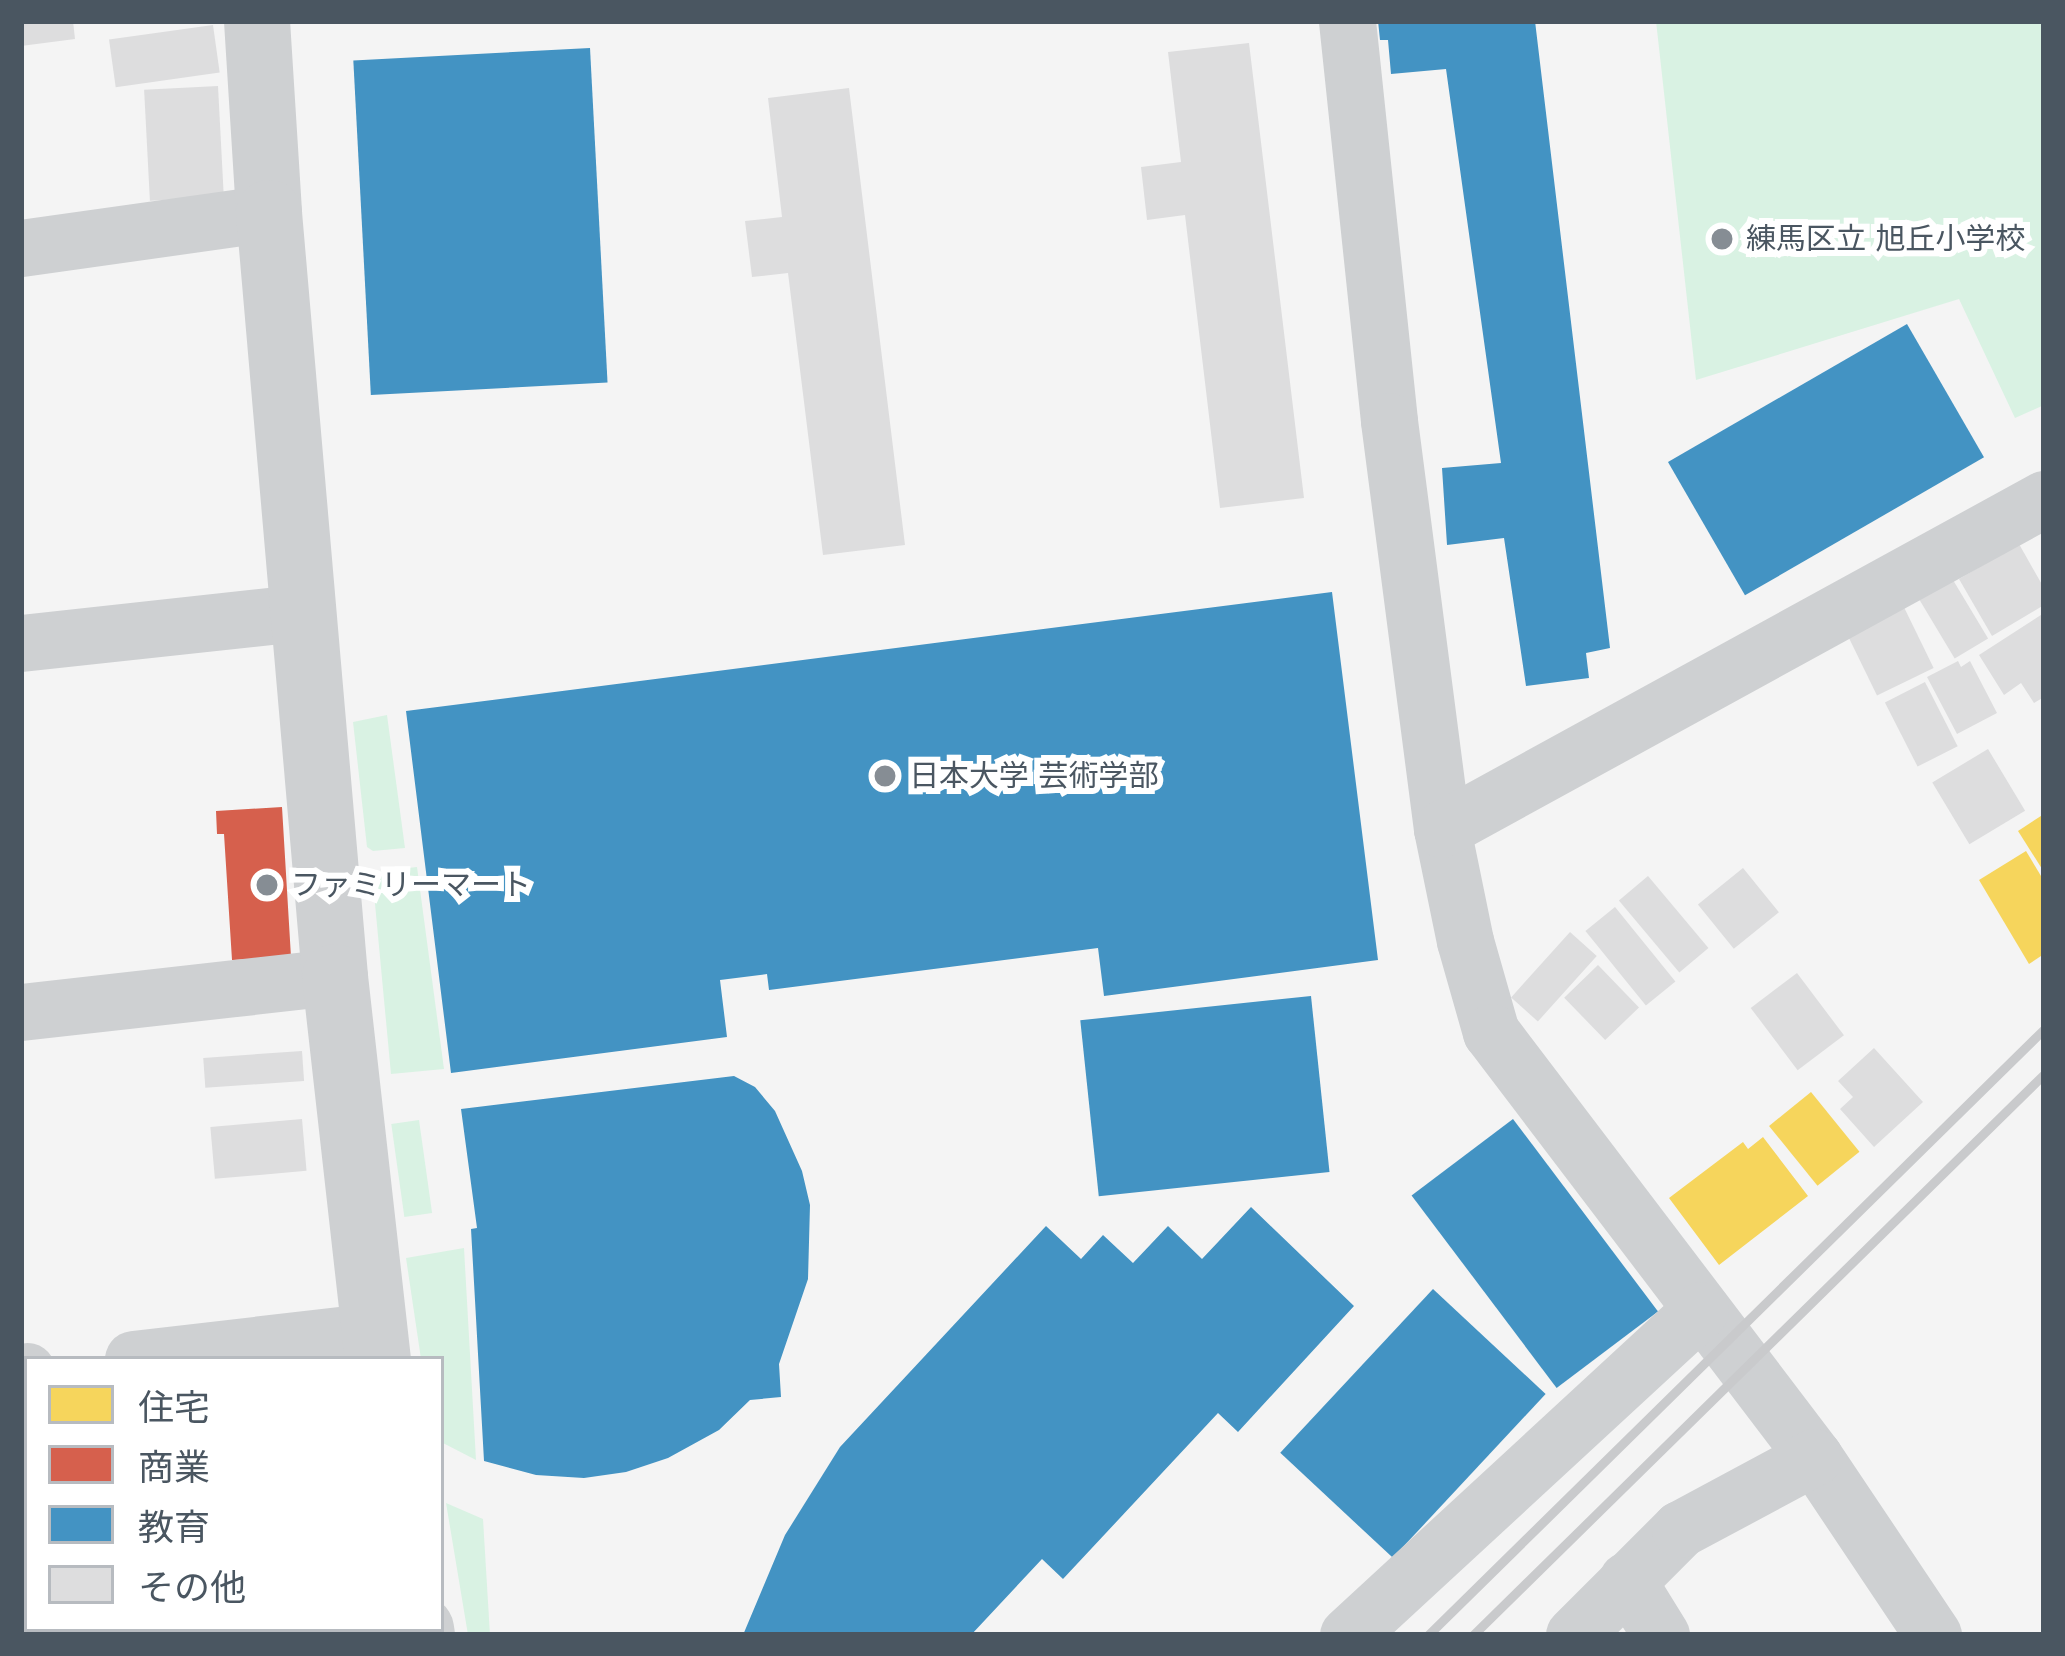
<!DOCTYPE html>
<meta charset="utf-8">
<style>
body{margin:0}
#map{position:relative;width:2065px;height:1656px;overflow:hidden;background:#f4f4f4;font-family:"DejaVu Sans","Noto Sans JP",sans-serif}
div>[style]{position:absolute}
[style*='--x']{left:calc(var(--x)*1px);top:calc(var(--y)*1px);width:calc(var(--w)*1px);rotate:calc(var(--a)*1deg)}
.green>*{inset:0;background:#d9f2e3;transform-origin:0 0}
.homes>*{inset:0;background:#f6d55c;transform-origin:0 0}
.shops>*{inset:0;background:#d6604d}
.schools>*{inset:0;background:#4393c3;transform-origin:0 0}
.building>*{inset:0;background:#ddddde;transform-origin:0 0}
.minor>*{height:57px;margin:-28.5px;padding:0 28.5px;transform-origin:28.5px;border-radius:28.5px;background:#ced0d2}
.tertiary>*{height:66px;margin:-33px;padding:0 33px;transform-origin:33px;border-radius:33px;background:#ced0d2}
.rail>*{height:9px;margin:-4.5px;padding:0 4.5px;transform-origin:4.5px;border-radius:4.5px;background:#c9cacc}
.dots>*{width:33px;height:33px;translate:-50% -50%;box-sizing:border-box;border:6px solid #fff;border-radius:50%}
span{translate:-50% -50%;white-space:nowrap;text-align:center;line-height:1.15;-webkit-text-stroke:12px #fff;paint-order:stroke}
.poi-label{font-size:30px;color:#4a5661}
.left{translate:0 -50%;text-align:left}
.frame{position:absolute;inset:0;border:24px solid #4a5661;pointer-events:none}
.legend{position:absolute;left:24px;top:1356px;width:420px;height:276px;box-sizing:border-box;background:#fff;border:3px solid #b7bbc0;margin:0;padding:15px 21px;list-style:none;font-size:36px;color:#4a5661}
.legend li{display:flex;align-items:center;gap:24px;height:60px}
.legend b{width:60px;border:3px solid #b7bbc0}
</style>
<div id="map">
<div class="green">
<i style="clip-path:polygon(1656px 21px,2044px 21px,2044px 405px,2015px 418px,1959px 299px,1696px 380px)"></i>
<i style="clip-path:polygon(387px 715px,405px 848px,373px 851px,367px 847px,353px 722px)"></i>
<i style="clip-path:polygon(417px 867px,444px 1069px,391px 1074px,372px 872px)"></i>
<i style="left:419px;top:1120px;width:94px;height:28px;rotate:82deg"></i>
<i style="clip-path:polygon(464px 1248px,476px 1460px,441px 1442px,441px 1359px,421px 1359px,406px 1258px)"></i>
<i style="clip-path:polygon(446px 1503px,483px 1519px,490px 1635px,468px 1635px)"></i>
</div>
<div class="homes">
<i style="clip-path:polygon(2044px 814px,2044px 872px,2018px 831px)"></i>
<i style="clip-path:polygon(2026px 851px,2044px 881px,2044px 954px,2029px 964px,1979px 880px)"></i>
<i style="left:1811px;top:1092px;width:77px;height:54px;rotate:51deg"></i>
<i style="clip-path:polygon(1763px 1137px,1808px 1196px,1719px 1265px,1669px 1198px,1743px 1142px,1748px 1149px)"></i>
</div>
<div class="shops">
<i style="clip-path:polygon(282px 807px,291px 957px,232px 960px,224px 834px,217px 834px,216px 811px)"></i>
</div>
<div class="schools">
<i style="clip-path:polygon(1378px 21px,1535px 21px,1610px 648px,1586px 653px,1589px 678px,1526px 686px,1504px 538px,1447px 545px,1442px 468px,1501px 463px,1446px 69px,1391px 74px,1388px 40px,1380px 40px)"></i>
<i style="left:590px;top:48px;width:335px;height:237px;rotate:87deg"></i>
<i style="left:1907px;top:324px;width:154px;height:276px;rotate:60deg"></i>
<i style="clip-path:polygon(1332px 592px,1378px 960px,1104px 996px,1098px 948px,769px 990px,767px 974px,720px 980px,727px 1037px,451px 1073px,406px 711px)"></i>
<i style="left:1311px;top:996px;width:177px;height:232px;rotate:84deg"></i>
<i style="clip-path:polygon(734px 1076px,755px 1087px,775px 1111px,802px 1171px,810px 1205px,808px 1279px,779px 1364px,781px 1397px,750px 1400px,719px 1430px,668px 1458px,626px 1472px,584px 1478px,536px 1475px,484px 1461px,471px 1229px,477px 1228px,461px 1109px)"></i>
<i style="left:1513px;top:1119px;width:241px;height:127px;rotate:53deg"></i>
<i style="clip-path:polygon(1251px 1207px,1354px 1306px,1238px 1432px,1218px 1413px,1063px 1579px,1042px 1559px,971px 1635px,743px 1635px,785px 1535px,840px 1447px,1046px 1226px,1081px 1259px,1103px 1235px,1133px 1263px,1168px 1226px,1202px 1259px)"></i>
<i style="left:1433px;top:1289px;width:154px;height:224px;rotate:43deg"></i>
</div>
<div class="building">
<i style="clip-path:polygon(21px 21px,73px 21px,75px 39px,21px 46px)"></i>
<i style="left:213px;top:25px;width:48px;height:105px;rotate:82deg"></i>
<i style="clip-path:polygon(1249px 43px,1304px 498px,1220px 508px,1185px 215px,1147px 220px,1141px 167px,1181px 162px,1168px 52px)"></i>
<i style="left:218px;top:86px;width:111px;height:74px;rotate:87deg"></i>
<i style="clip-path:polygon(849px 88px,905px 545px,823px 555px,788px 273px,752px 277px,745px 221px,782px 217px,768px 98px)"></i>
<i style="clip-path:polygon(2019px 544px,2044px 588px,2044px 605px,1992px 636px,1959px 579px)"></i>
<i style="left:1950px;top:575px;width:74px;height:39px;rotate:59deg"></i>
<i style="left:1899px;top:597px;width:79px;height:63px;rotate:64deg"></i>
<i style="clip-path:polygon(2044px 613px,2044px 697px,2034px 703px,2021px 683px,2004px 695px,1979px 655px)"></i>
<i style="clip-path:polygon(1958px 661px,1961px 667px,1970px 661px,1997px 713px,1957px 734px,1927px 677px)"></i>
<i style="left:1925px;top:682px;width:72px;height:45px;rotate:63deg"></i>
<i style="left:1988px;top:749px;width:72px;height:65px;rotate:59deg"></i>
<i style="left:1743px;top:868px;width:57px;height:58px;rotate:51deg"></i>
<i style="left:1648px;top:876px;width:94px;height:38px;rotate:50deg"></i>
<i style="left:1615px;top:907px;width:96px;height:38px;rotate:51deg"></i>
<i style="left:1570px;top:932px;width:36px;height:88px;rotate:42deg"></i>
<i style="left:1598px;top:965px;width:59px;height:47px;rotate:46deg"></i>
<i style="left:1797px;top:973px;width:78px;height:58px;rotate:53deg"></i>
<i style="clip-path:polygon(1874px 1048px,1923px 1102px,1874px 1147px,1840px 1109px,1853px 1097px,1838px 1081px)"></i>
<i style="left:302px;top:1051px;width:30px;height:99px;rotate:86deg"></i>
<i style="left:302px;top:1119px;width:52px;height:92px;rotate:85deg"></i>
<i style="left:272px;top:1629px;width:107px;height:6px"></i>
</div>
<div class="minor">
<i style="--x:1347;--y:21;--w:402;--a:84"></i>
<i style="--x:1389;--y:421;--w:411;--a:82.6"></i>
<i style="--x:1442;--y:829;--w:114;--a:78.4"></i>
<i style="--x:1465;--y:941;--w:95;--a:74.1"></i>
<i style="--x:1491;--y:1032;--w:534;--a:52.77"></i>
<i style="--x:1814;--y:1457;--w:214;--a:56.2"></i>
<i style="--x:21;--y:248;--w:250;--a:-8"></i>
<i style="--x:21;--y:643;--w:286;--a:-6.2"></i>
<i style="--x:1442;--y:829;--w:687;--a:-28.73"></i>
<i style="--x:21;--y:1012;--w:316;--a:-6.4"></i>
<i style="--x:133;--y:1359;--w:243;--a:-6.6"></i>
<i style="--x:21;--y:1372;--w:6;--a:-9"></i>
<i style="--x:1627;--y:1580;--w:65;--a:58.3"></i>
<i style="--x:1348;--y:1635;--w:479;--a:-42.7"></i>
<i style="--x:1574;--y:1635;--w:150;--a:-45"></i>
<i style="--x:1680;--y:1529;--w:152;--a:-28.2"></i>
</div>
<div class="tertiary">
<i style="--x:257;--y:21;--w:192;--a:86.4"></i>
<i style="--x:269;--y:213;--w:767;--a:85.06"></i>
<i style="--x:335;--y:977;--w:384;--a:83.6"></i>
<i style="--x:421;--y:1629;--w:6;--a:81"></i>
</div>
<div class="rail">
<i style="--x:1428;--y:1635;--w:864;--a:-44.53"></i>
<i style="--x:1473;--y:1635;--w:800;--a:-44.49"></i>
</div>
<div class="dots">
<i style="left:1722px;top:239px;background:#868d94"></i>
<i style="left:885px;top:776px;background:#868d94"></i>
<i style="left:267px;top:885px;background:#868d94"></i>
</div>
<div class="poi-label">
<span class="left" style="left:1746px;top:239px">練馬区立 旭丘小学校</span>
<span class="left" style="left:909px;top:776px">日本大学 芸術学部</span>
<span class="left" style="left:291px;top:885px">ファミリーマート</span>
</div>
<div class="frame"></div>
<ul class="legend">
<li><b style="height:33px;background:#f6d55c"></b>住宅</li>
<li><b style="height:33px;background:#d6604d"></b>商業</li>
<li><b style="height:33px;background:#4393c3"></b>教育</li>
<li><b style="height:33px;background:#ddddde"></b>その他</li>
</ul>
</div>
